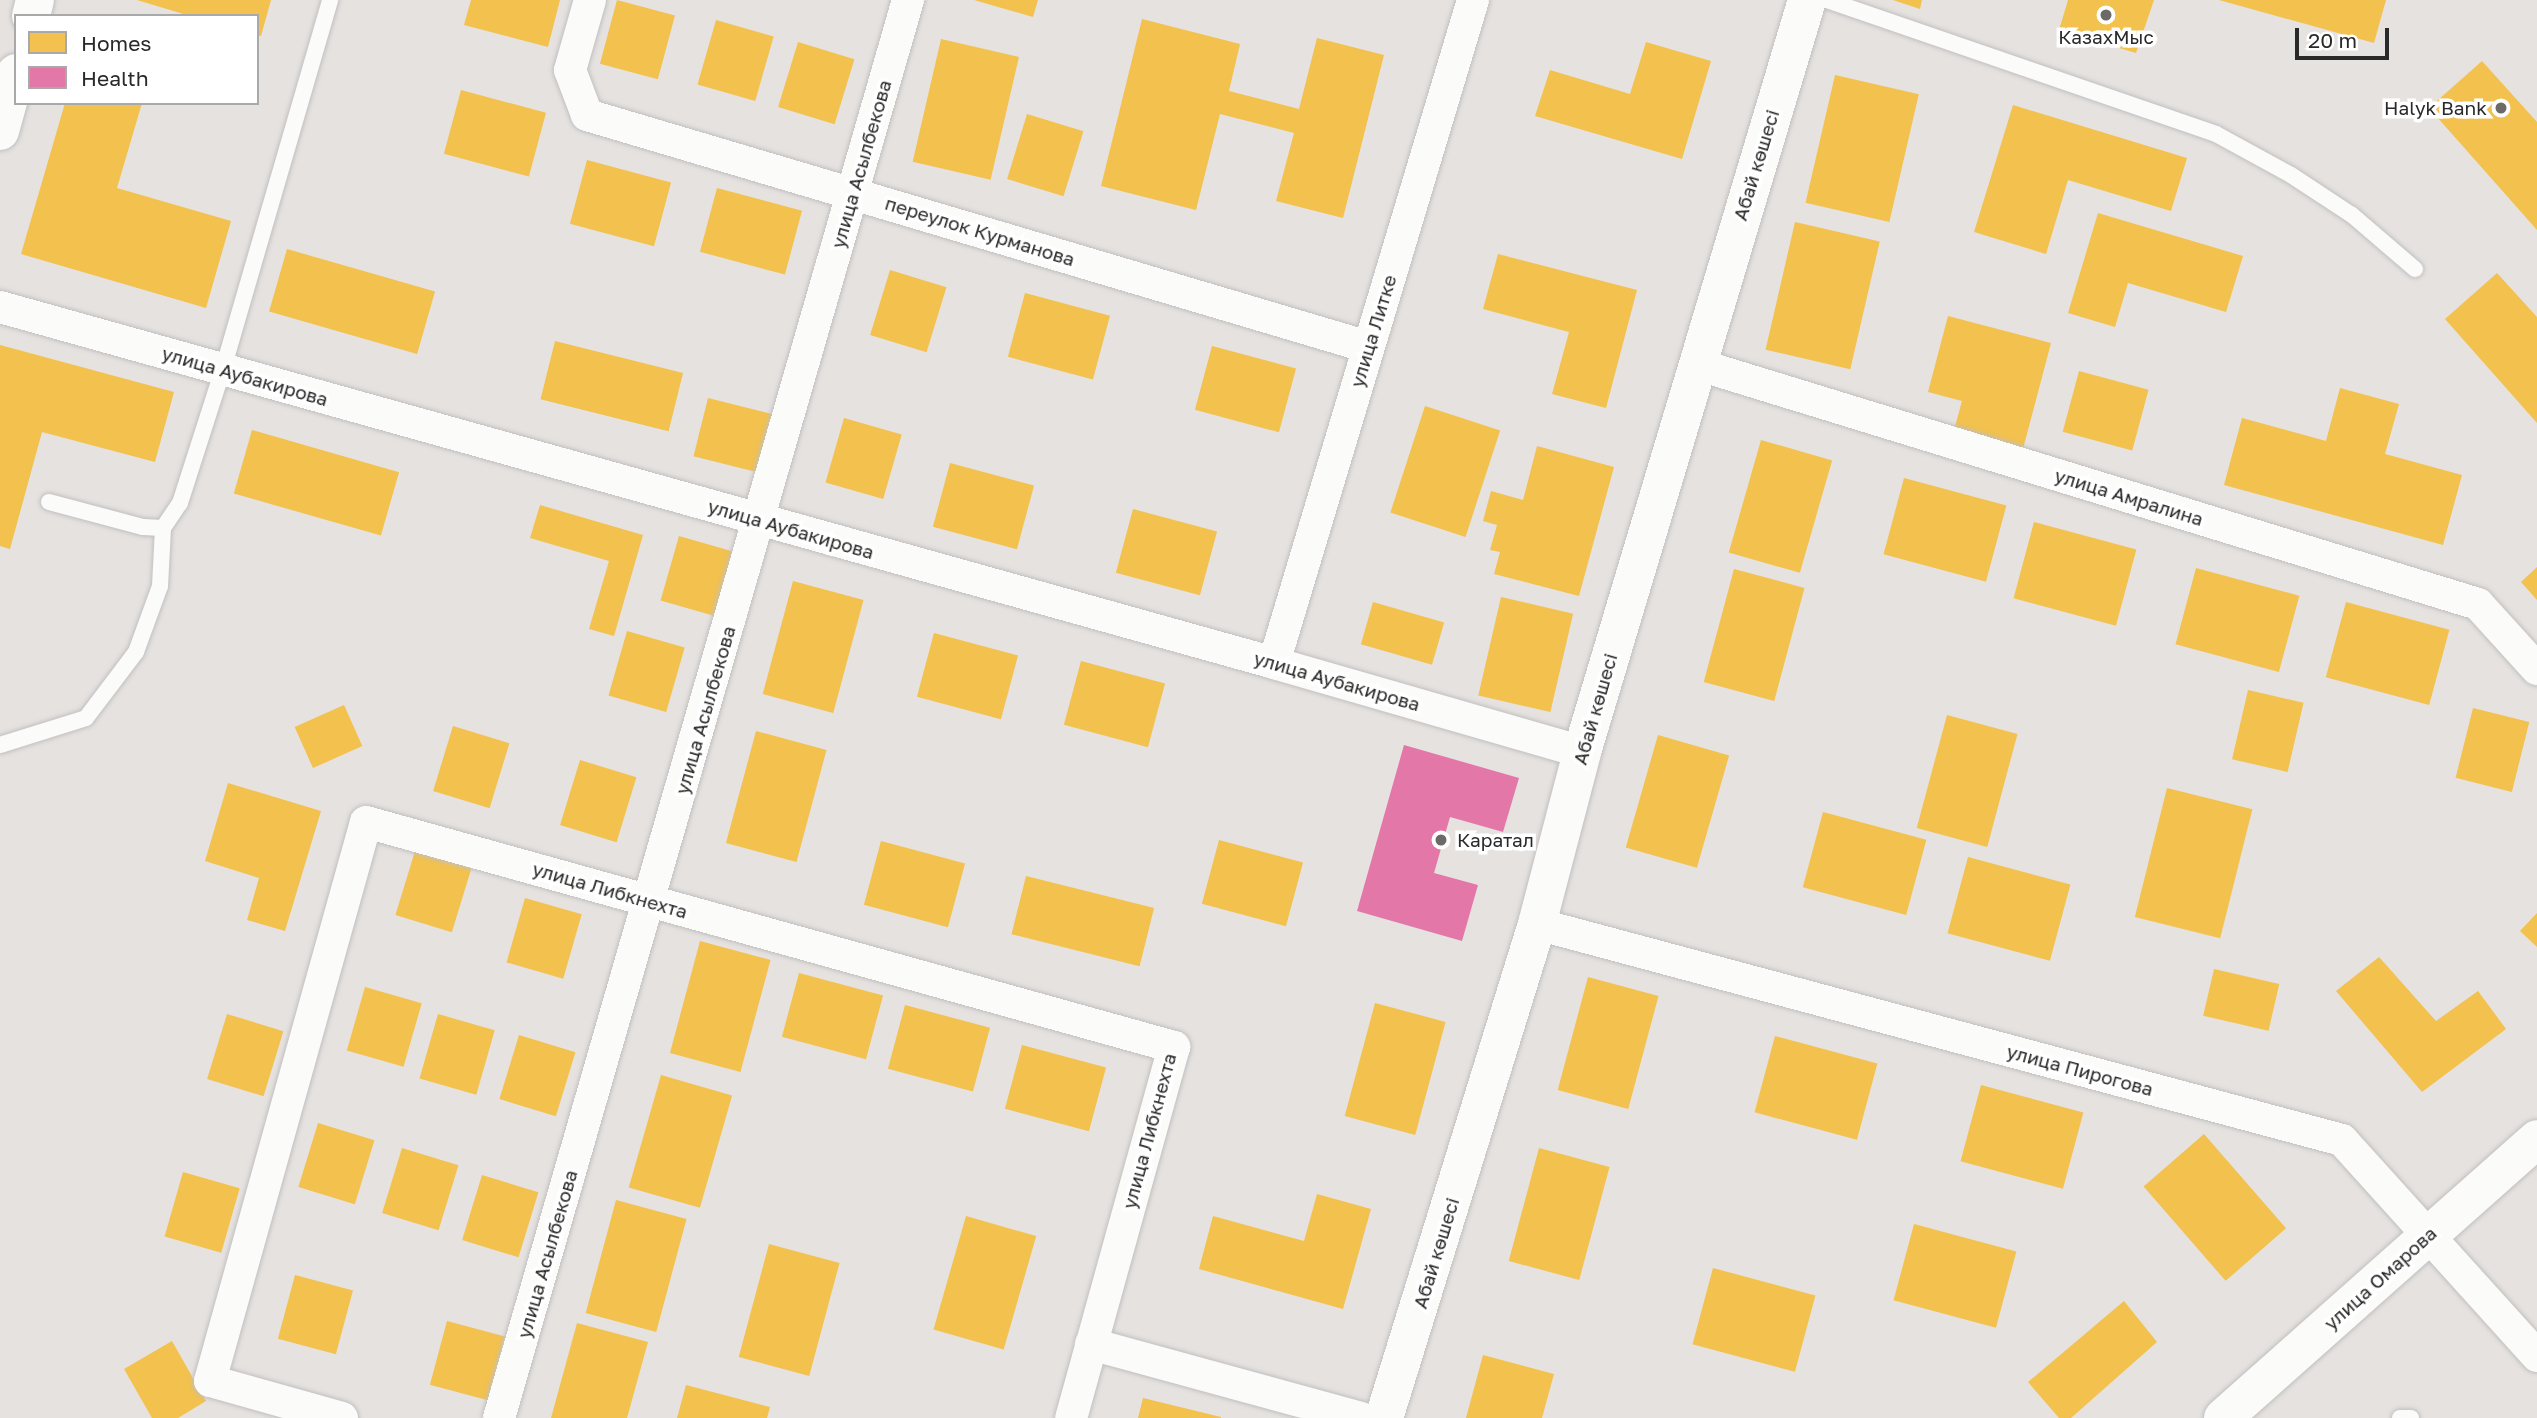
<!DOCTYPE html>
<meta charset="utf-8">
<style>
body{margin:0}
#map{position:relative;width:2537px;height:1418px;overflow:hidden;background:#e6e2e0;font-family:"Golos Text",sans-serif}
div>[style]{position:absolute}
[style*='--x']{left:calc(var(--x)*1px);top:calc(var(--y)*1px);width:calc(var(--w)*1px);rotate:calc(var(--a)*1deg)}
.homes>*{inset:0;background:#f2c14e;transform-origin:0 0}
.health>*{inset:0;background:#e377a8}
.roads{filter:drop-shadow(0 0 2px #c1c0c0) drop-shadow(0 0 2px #c1c0c0)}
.service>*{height:16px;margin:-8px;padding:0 8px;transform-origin:8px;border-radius:8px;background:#fbfbfa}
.minor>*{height:32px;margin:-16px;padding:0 16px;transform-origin:16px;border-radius:16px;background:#fbfbfa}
.tertiary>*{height:38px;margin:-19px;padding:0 19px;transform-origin:19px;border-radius:19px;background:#fbfbfa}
.secondary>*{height:38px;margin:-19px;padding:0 19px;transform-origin:19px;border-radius:19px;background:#fbfbfa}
.dots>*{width:19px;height:19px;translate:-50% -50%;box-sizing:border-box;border:4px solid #fff;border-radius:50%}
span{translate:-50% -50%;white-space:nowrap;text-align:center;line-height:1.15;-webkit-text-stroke:7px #fff;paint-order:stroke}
.poi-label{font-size:19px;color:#292929}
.right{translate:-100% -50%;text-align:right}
.left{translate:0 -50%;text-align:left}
.street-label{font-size:19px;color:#292929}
.legend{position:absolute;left:14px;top:14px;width:245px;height:91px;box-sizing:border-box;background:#fff;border:2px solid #a9a9a9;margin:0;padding:9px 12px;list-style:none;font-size:21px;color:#292929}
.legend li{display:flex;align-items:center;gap:14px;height:35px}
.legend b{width:35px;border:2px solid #a9a9a9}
.scale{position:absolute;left:2295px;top:28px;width:94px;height:32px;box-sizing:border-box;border:4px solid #292929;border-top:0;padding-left:9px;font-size:21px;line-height:24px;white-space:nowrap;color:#292929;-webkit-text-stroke:5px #fff;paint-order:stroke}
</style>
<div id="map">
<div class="homes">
<i style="clip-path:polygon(137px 0,271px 0,261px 36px,257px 35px,257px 16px,190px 16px)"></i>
<i style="clip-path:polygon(471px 0,560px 0,548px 47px,464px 25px)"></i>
<i style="left:617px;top:0;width:60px;height:66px;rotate:15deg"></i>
<i style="clip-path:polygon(974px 0,1038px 0,1033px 17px)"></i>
<i style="clip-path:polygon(1893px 0,1922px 0,1920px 9px)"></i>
<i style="clip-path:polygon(2068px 0,2154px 0,2136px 53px,2059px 30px)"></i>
<i style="clip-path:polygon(2219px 0,2386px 0,2374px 43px)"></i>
<i style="clip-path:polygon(1142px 19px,1240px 44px,1229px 91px,1299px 109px,1317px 38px,1384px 55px,1343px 218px,1276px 201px,1294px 133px,1220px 114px,1196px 210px,1101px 186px)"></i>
<i style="left:716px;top:20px;width:60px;height:67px;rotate:16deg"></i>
<i style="left:941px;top:39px;width:80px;height:126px;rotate:13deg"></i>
<i style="left:798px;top:42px;width:59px;height:68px;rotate:17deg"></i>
<i style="clip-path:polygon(1646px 42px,1711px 61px,1682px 159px,1535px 116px,1550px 70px,1630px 94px)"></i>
<i style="clip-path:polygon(2482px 61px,2537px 122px,2537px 230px,2429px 108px)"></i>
<i style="left:1835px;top:75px;width:86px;height:131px;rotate:13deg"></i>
<i style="left:461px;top:90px;width:88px;height:66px;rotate:15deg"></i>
<i style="clip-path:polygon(65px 103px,142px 103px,117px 188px,231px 221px,206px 308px,21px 254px)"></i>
<i style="clip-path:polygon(2013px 105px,2187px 158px,2171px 211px,2068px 180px,2046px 254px,1974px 232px)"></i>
<i style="left:1027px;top:114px;width:59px;height:68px;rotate:17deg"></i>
<i style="left:587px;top:160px;width:87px;height:66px;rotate:15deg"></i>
<i style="left:717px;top:188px;width:88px;height:66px;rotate:15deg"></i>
<i style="clip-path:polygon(2098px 213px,2243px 256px,2226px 312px,2128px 283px,2115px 327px,2068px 313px)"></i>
<i style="left:1795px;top:222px;width:87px;height:131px;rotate:13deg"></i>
<i style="left:287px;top:249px;width:154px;height:65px;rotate:16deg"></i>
<i style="clip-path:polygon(1498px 254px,1637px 290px,1606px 408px,1552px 394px,1569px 332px,1483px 309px)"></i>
<i style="left:890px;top:270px;width:59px;height:68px;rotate:17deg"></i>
<i style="clip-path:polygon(2497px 273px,2537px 317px,2537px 423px,2445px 319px)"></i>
<i style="left:1025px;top:293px;width:88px;height:66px;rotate:15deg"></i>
<i style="clip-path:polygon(1948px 316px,2051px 343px,2023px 449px,1954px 430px,1962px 401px,1928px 392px)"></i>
<i style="left:555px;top:341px;width:132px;height:60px;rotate:14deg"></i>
<i style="clip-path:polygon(0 345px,174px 392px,155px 462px,42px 432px,10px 549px,0 546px)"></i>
<i style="left:1212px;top:346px;width:87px;height:66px;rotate:15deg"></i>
<i style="left:2079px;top:371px;width:72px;height:63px;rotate:15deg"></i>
<i style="clip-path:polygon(2340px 388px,2399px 404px,2385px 454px,2462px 475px,2443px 545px,2224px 485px,2242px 418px,2326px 441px)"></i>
<i style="left:708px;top:398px;width:72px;height:60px;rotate:14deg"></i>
<i style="left:1425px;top:406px;width:79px;height:112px;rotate:18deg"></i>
<i style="left:844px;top:418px;width:60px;height:67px;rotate:16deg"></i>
<i style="left:252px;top:430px;width:153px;height:66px;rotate:16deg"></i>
<i style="left:1761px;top:440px;width:74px;height:117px;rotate:16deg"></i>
<i style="clip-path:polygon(1537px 446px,1614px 467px,1579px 596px,1494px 574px,1500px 552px,1490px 550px,1497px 525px,1483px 521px,1491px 491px,1523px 500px)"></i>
<i style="left:950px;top:463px;width:87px;height:66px;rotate:15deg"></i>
<i style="left:1904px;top:478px;width:106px;height:79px;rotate:15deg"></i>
<i style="clip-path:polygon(540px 505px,643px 535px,614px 636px,589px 629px,609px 561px,530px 538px)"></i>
<i style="left:1133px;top:509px;width:87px;height:66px;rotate:15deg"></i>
<i style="left:2034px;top:522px;width:106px;height:79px;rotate:15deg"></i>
<i style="left:679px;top:536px;width:59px;height:67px;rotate:16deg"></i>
<i style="clip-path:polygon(2537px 567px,2537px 600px,2521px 582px)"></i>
<i style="left:2196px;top:568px;width:107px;height:79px;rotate:15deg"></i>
<i style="left:1734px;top:569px;width:73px;height:117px;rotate:15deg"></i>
<i style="left:793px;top:581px;width:73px;height:117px;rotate:15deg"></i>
<i style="left:1501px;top:597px;width:74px;height:101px;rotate:13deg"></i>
<i style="left:1373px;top:602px;width:74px;height:44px;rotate:16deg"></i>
<i style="left:2346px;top:602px;width:107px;height:78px;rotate:15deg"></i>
<i style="left:627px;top:631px;width:60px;height:67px;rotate:16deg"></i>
<i style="left:934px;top:633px;width:87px;height:66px;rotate:15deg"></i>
<i style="left:1081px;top:661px;width:87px;height:66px;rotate:15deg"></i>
<i style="left:2248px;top:690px;width:57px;height:71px;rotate:13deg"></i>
<i style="left:344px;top:705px;width:45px;height:54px;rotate:66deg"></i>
<i style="left:2473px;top:708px;width:58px;height:72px;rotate:14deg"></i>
<i style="left:1947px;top:715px;width:73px;height:117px;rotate:15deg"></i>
<i style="left:453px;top:726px;width:59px;height:68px;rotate:17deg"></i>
<i style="left:756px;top:731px;width:73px;height:116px;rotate:15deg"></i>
<i style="left:1658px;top:735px;width:74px;height:117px;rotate:16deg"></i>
<i style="left:580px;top:760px;width:59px;height:68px;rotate:17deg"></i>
<i style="clip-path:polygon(228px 783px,321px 811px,285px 931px,247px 920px,259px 878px,205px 861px)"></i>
<i style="left:2167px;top:788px;width:88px;height:133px;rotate:14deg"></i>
<i style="left:1823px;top:812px;width:107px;height:78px;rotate:15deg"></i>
<i style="left:1219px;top:840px;width:87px;height:66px;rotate:15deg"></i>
<i style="left:881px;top:841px;width:87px;height:66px;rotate:15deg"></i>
<i style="left:415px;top:851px;width:59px;height:67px;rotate:17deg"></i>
<i style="left:1968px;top:857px;width:106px;height:79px;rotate:15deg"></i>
<i style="left:1026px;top:876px;width:132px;height:60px;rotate:14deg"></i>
<i style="left:525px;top:898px;width:59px;height:67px;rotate:16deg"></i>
<i style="clip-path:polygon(2537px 913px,2537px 947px,2520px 931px)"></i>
<i style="left:700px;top:941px;width:73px;height:116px;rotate:15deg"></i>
<i style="clip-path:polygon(2379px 957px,2436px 1021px,2478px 991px,2506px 1029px,2422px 1092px,2336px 991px)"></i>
<i style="left:2214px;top:969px;width:67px;height:48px;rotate:13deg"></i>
<i style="left:799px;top:973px;width:87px;height:66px;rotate:15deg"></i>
<i style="left:1588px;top:977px;width:73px;height:117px;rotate:15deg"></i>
<i style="left:365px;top:987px;width:59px;height:66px;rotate:16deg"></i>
<i style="left:1375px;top:1003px;width:73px;height:117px;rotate:15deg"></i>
<i style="left:905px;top:1005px;width:88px;height:66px;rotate:15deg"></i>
<i style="left:227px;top:1014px;width:59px;height:68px;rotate:17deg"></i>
<i style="left:438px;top:1014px;width:59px;height:67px;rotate:16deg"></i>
<i style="left:519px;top:1035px;width:59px;height:67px;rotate:17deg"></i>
<i style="left:1775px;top:1036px;width:106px;height:79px;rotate:15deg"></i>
<i style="left:1022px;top:1045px;width:87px;height:66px;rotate:15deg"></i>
<i style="left:661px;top:1075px;width:74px;height:117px;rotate:16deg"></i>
<i style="left:1981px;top:1085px;width:106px;height:79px;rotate:15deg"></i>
<i style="left:318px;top:1123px;width:59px;height:67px;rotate:17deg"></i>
<i style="left:2204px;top:1134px;width:125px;height:80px;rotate:49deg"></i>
<i style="left:402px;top:1148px;width:59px;height:68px;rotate:17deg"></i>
<i style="left:1539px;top:1148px;width:73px;height:117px;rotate:15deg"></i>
<i style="left:183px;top:1172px;width:59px;height:67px;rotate:16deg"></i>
<i style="left:482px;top:1175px;width:59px;height:68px;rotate:17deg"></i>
<i style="clip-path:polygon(1317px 1194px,1371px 1209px,1343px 1309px,1199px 1269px,1213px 1216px,1304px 1241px)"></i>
<i style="left:616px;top:1200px;width:73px;height:117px;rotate:15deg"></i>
<i style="left:966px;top:1216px;width:73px;height:118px;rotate:16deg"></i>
<i style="left:1914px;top:1224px;width:106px;height:79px;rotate:15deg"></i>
<i style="left:769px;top:1244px;width:73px;height:117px;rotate:15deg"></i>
<i style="left:1713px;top:1268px;width:106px;height:79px;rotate:15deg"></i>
<i style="left:295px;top:1275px;width:60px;height:66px;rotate:15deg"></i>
<i style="clip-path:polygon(2124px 1301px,2157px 1342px,2071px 1418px,2059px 1418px,2028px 1382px)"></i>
<i style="left:447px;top:1321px;width:60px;height:66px;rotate:15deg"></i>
<i style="clip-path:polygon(577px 1323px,648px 1342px,627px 1418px,551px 1418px)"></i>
<i style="clip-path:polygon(172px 1341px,206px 1401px,178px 1418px,152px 1418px,124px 1369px)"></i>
<i style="clip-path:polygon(1483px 1355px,1554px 1374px,1542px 1418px,1466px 1418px)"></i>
<i style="clip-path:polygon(686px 1385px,770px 1407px,767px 1418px,677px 1418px)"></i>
<i style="clip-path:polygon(1143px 1398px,1221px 1417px,1221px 1418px,1138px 1418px)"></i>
</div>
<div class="health">
<i style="clip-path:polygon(1404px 745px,1519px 778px,1503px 832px,1450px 817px,1434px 873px,1478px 885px,1462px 941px,1357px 911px)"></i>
</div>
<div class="roads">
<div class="service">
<i style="--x:1827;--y:0;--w:411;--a:19"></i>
<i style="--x:2216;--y:134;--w:85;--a:28.7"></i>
<i style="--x:2291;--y:175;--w:73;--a:33.3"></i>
<i style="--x:2352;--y:215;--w:83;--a:40.6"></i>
<i style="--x:49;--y:502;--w:97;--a:14.9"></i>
<i style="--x:143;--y:527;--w:20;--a:3"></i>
<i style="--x:163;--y:528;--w:30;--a:-56"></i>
<i style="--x:180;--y:503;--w:141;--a:-72.2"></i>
<i style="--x:223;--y:369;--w:384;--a:-73.8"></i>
<i style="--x:0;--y:745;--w:90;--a:-17.4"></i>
<i style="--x:86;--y:718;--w:83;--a:-52.9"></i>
<i style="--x:136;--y:652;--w:70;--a:-70"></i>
<i style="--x:160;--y:586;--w:58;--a:-87"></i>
<i style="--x:2400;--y:1418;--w:11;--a:0"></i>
</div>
<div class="minor">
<i style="--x:590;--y:0;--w:73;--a:105.9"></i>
<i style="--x:570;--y:70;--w:48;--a:69.3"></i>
<i style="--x:587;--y:115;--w:815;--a:16.54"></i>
<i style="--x:0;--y:307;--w:1323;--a:15.61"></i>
<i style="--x:1274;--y:663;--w:321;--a:16.1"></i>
<i style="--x:1696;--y:364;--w:818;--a:17.06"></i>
<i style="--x:2478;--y:604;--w:88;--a:47.8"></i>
<i style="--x:1274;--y:663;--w:692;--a:-73.29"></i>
<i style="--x:1537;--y:924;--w:833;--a:15.02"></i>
<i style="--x:2342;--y:1140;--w:291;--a:47.9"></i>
<i style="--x:1091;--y:1344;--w:280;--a:15.3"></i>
<i style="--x:342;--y:1418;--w:137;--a:-164.3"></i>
<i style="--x:210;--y:1381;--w:580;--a:-74.41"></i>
<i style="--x:366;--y:822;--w:839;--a:15.56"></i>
<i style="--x:1174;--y:1047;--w:385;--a:105.5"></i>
<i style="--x:499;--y:1418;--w:1476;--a:-73.91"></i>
</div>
<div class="tertiary">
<i style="--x:31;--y:16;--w:16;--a:-76"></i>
<i style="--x:0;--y:131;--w:60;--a:-74.6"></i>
<i style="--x:2223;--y:1418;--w:420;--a:-41.6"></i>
</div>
<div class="secondary">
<i style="--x:1384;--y:1418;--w:517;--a:-72.79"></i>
<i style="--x:1537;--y:924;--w:178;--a:-75.3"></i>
<i style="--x:1582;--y:752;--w:785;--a:-73.34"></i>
</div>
</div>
<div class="dots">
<i style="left:2106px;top:15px;background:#6b6a69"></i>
<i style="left:2501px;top:108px;background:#6b6a69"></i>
<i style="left:1441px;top:840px;background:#6b6a69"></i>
</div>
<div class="poi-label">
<span style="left:2106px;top:37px">КазахМыс</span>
<span class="right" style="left:2487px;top:108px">Halyk Bank</span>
<span class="left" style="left:1457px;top:840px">Каратал</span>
</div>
<div class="street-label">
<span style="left:861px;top:164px;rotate:-74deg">улица Асылбекова</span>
<span style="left:1756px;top:165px;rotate:-73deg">Абай көшесі</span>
<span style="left:980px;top:231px;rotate:17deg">переулок Курманова</span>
<span style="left:1373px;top:331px;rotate:-73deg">улица Литке</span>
<span style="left:245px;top:376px;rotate:16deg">улица Аубакирова</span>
<span style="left:2129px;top:497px;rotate:17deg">улица Амралина</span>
<span style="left:791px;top:529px;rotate:16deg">улица Аубакирова</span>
<span style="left:1337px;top:681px;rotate:16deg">улица Аубакирова</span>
<span style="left:1595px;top:709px;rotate:-74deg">Абай көшесі</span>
<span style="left:705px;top:710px;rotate:-74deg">улица Асылбекова</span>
<span style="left:610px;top:890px;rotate:16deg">улица Либкнехта</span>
<span style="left:2080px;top:1070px;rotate:15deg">улица Пирогова</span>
<span style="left:1149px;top:1131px;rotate:-75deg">улица Либкнехта</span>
<span style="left:1436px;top:1253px;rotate:-73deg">Абай көшесі</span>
<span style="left:547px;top:1254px;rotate:-74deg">улица Асылбекова</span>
<span style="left:2380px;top:1278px;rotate:-42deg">улица Омарова</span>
</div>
<ul class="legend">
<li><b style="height:19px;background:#f2c14e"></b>Homes</li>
<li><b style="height:19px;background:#e377a8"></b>Health</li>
</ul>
<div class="scale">20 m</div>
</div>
